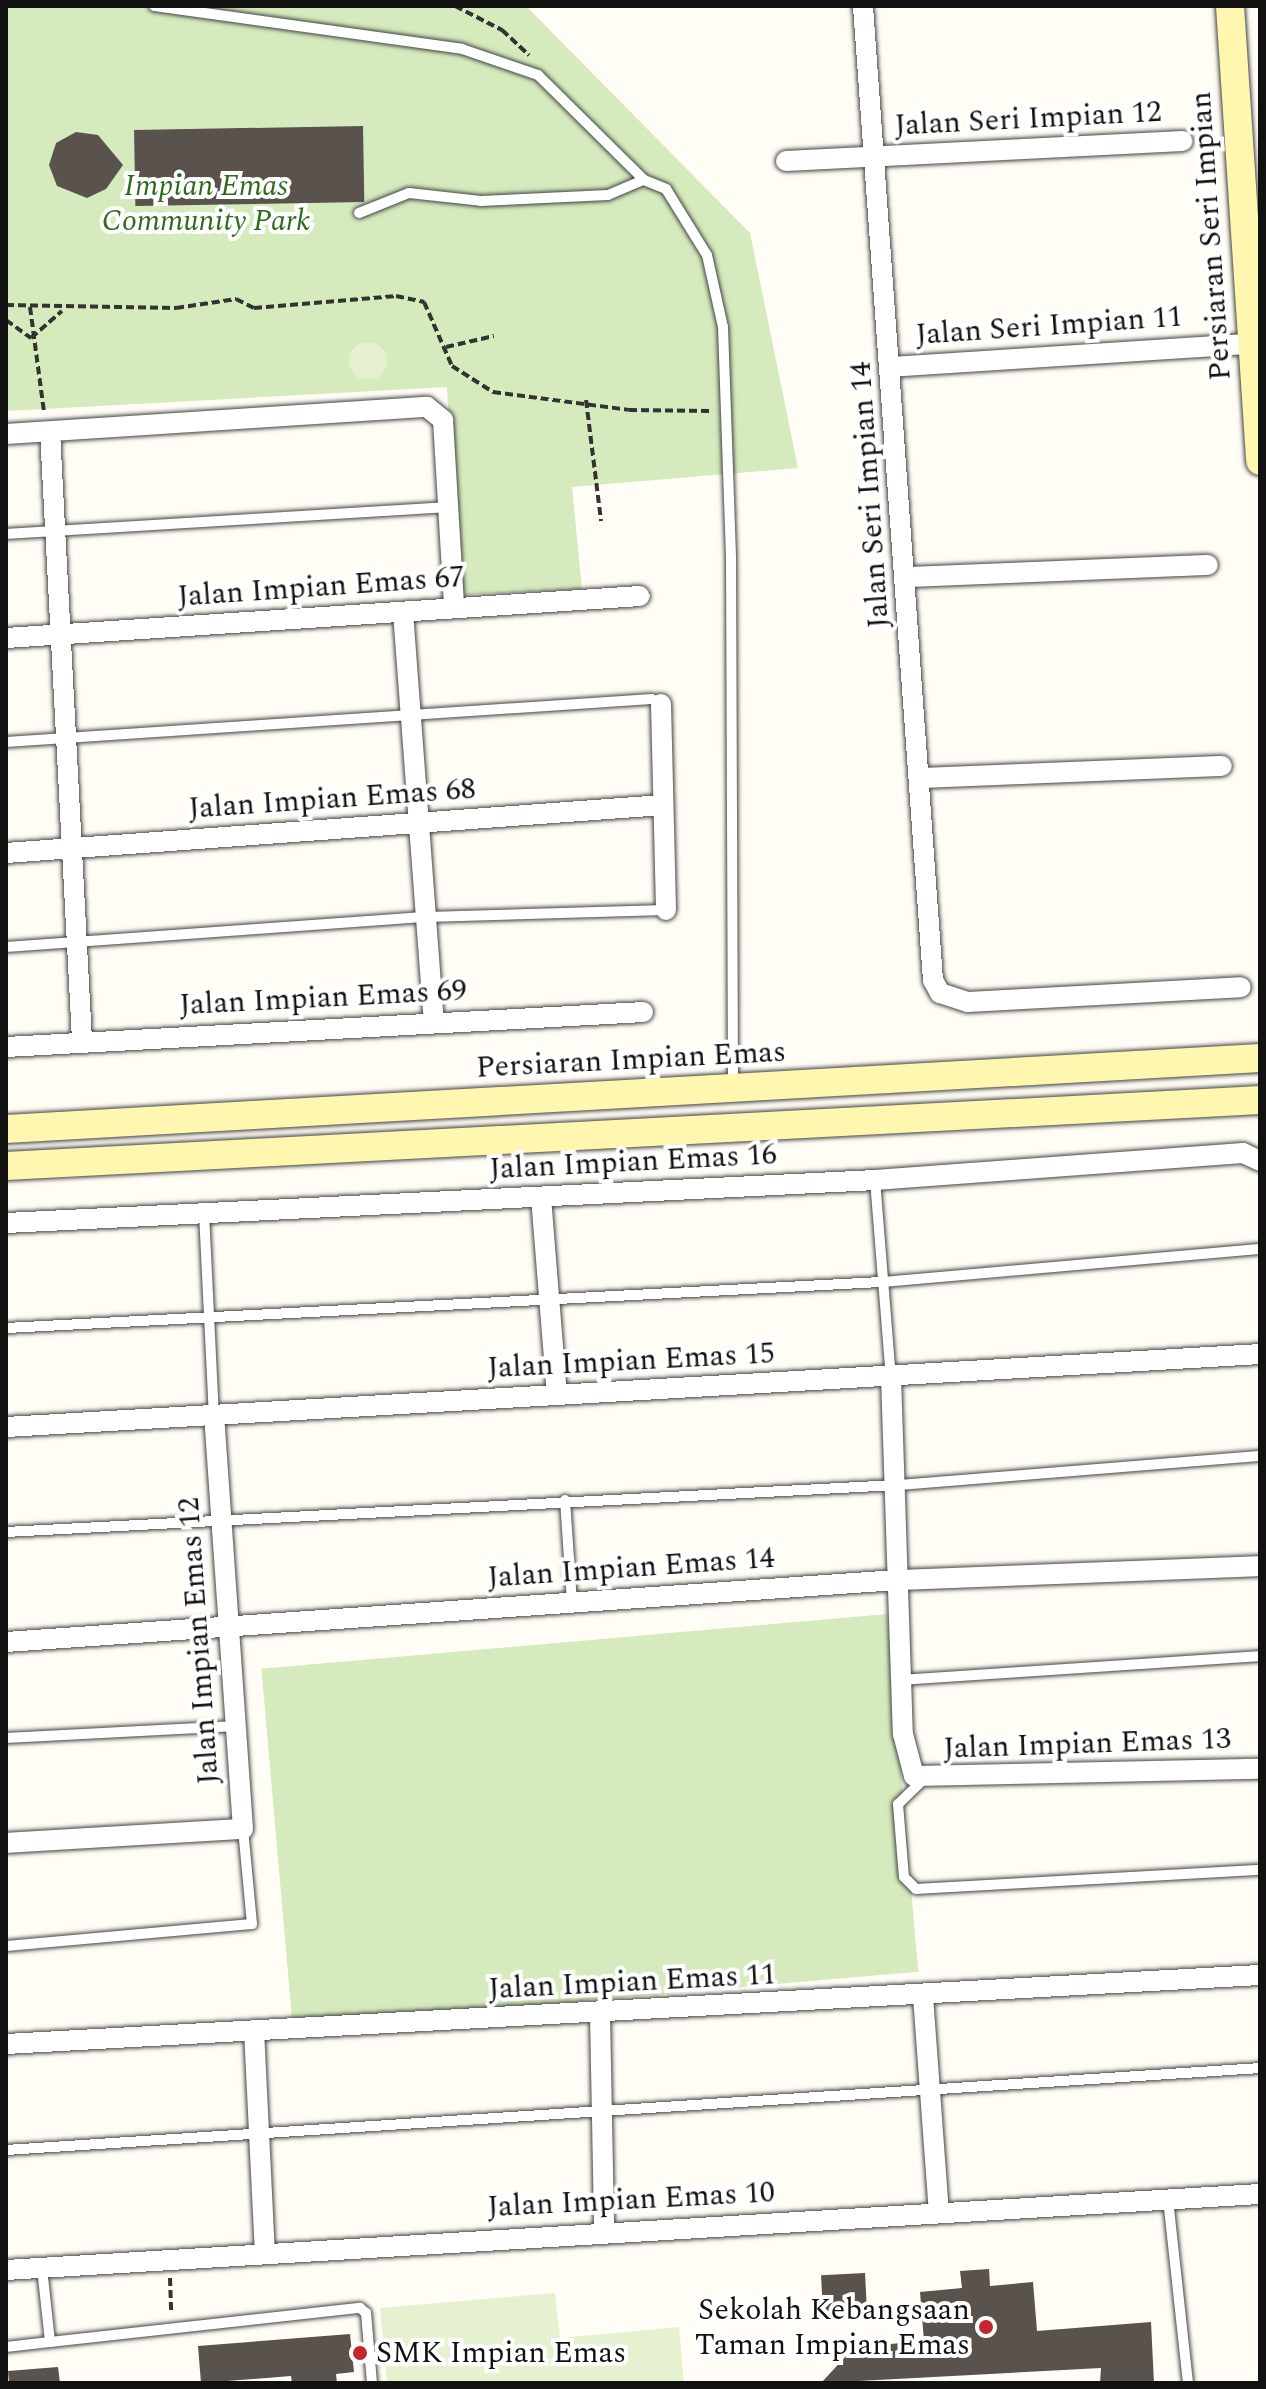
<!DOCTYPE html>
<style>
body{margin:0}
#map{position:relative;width:1266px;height:2389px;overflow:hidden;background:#fffdf5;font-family:Spectral,serif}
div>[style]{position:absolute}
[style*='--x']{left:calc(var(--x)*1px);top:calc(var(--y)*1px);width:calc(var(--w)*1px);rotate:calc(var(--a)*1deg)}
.green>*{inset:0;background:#d5ebbd;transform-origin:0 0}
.pitch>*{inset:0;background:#e6f2cf}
.round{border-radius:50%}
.building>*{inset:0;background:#5a524d;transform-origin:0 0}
.path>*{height:4px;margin-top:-2px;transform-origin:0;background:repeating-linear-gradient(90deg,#333 0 8px,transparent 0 12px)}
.roads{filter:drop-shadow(0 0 2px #444) drop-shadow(0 0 2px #444)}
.lane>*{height:10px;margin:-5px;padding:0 5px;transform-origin:5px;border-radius:5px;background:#fff}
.street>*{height:20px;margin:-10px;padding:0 10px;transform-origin:10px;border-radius:10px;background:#fff}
.secondary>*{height:28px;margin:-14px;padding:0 14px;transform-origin:14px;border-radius:14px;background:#fff6b0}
.dots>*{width:22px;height:22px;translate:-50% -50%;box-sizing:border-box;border:4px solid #fff;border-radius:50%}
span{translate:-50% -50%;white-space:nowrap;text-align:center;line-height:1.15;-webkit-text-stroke:8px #fff;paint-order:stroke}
.street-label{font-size:30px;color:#111}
.park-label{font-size:30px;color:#2f6b1f;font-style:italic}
.poi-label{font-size:30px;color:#111}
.right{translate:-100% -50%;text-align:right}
.left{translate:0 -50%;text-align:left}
.frame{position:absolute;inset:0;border:8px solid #111;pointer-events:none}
</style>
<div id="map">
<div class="green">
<i style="clip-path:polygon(6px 6px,526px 6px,750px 233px,798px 468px,572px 487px,582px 589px,458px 595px,447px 387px,6px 411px)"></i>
<i style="left:887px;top:1614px;width:359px;height:628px;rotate:85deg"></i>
</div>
<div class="pitch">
<i class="round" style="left:349px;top:342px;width:38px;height:38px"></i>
<i style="clip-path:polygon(555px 2293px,560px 2338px,679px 2327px,684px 2383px,387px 2383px,380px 2308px)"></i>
</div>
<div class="building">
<i style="left:363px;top:126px;width:76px;height:229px;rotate:89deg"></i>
<i style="clip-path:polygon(76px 132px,98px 135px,123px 165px,106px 189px,87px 198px,57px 186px,49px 165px,56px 143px)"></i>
<i style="clip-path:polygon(989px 2269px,990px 2286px,1033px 2282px,1037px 2331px,1151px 2322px,1154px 2383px,1100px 2383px,1101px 2368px,821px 2383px,846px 2356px,880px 2356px,879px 2345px,924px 2341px,920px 2292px,962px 2288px,960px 2271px)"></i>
<i style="left:865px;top:2273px;width:38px;height:44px;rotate:87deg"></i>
<i style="clip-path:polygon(350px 2334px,354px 2372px,336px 2374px,337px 2383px,292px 2383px,291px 2376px,201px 2383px,198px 2346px)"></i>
<i style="clip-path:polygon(58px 2367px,60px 2383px,9px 2383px,8px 2371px)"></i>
</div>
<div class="path">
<i style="--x:455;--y:6;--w:53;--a:27.1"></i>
<i style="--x:502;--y:30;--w:37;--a:43"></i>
<i style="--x:6;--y:305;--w:170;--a:1"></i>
<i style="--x:176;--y:308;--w:61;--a:-8.5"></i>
<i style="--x:236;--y:299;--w:20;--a:27"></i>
<i style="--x:254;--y:308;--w:143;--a:-4.8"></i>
<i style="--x:396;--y:296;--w:29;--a:12"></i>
<i style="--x:424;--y:302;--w:70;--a:66.4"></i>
<i style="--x:452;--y:366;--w:49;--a:32.4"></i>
<i style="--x:493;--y:392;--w:137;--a:7.5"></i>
<i style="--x:629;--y:410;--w:83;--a:0.7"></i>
<i style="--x:30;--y:307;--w:106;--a:82.4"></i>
<i style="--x:6;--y:320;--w:31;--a:36"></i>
<i style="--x:31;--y:338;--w:41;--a:-41.1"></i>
<i style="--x:446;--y:347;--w:49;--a:-12.9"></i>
<i style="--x:586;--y:400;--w:122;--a:82.9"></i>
<i style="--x:170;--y:2278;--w:35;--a:88"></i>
</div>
<div class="roads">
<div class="lane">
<i style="--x:154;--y:6;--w:311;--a:7.9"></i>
<i style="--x:462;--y:49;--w:80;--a:18.9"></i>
<i style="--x:538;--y:75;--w:149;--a:44.7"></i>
<i style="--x:644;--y:180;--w:24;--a:22"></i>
<i style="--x:666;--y:189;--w:78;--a:58.2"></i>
<i style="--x:707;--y:255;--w:74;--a:77.5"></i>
<i style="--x:723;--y:327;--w:229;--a:88"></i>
<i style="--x:731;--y:556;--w:529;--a:89.78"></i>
<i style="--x:359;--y:213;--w:54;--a:-21.8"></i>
<i style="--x:409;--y:193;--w:72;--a:6.3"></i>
<i style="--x:481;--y:201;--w:127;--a:-2.7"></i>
<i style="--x:608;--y:195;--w:39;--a:-23"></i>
<i style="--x:6;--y:534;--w:443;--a:-3.5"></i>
<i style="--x:6;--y:742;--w:647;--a:-3.81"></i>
<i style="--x:652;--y:699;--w:10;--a:29"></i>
<i style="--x:6;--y:947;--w:422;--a:-4.1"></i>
<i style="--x:427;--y:917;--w:239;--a:-1.7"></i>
<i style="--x:875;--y:1180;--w:198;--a:85.4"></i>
<i style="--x:204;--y:1213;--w:206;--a:87.2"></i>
<i style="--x:6;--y:1328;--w:877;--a:-3.01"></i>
<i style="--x:882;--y:1282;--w:379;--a:-5"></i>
<i style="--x:565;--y:1500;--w:102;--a:86.1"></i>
<i style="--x:6;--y:1532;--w:893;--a:-3.02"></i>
<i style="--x:898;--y:1485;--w:363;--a:-4.6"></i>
<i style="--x:901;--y:1680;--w:360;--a:-3.8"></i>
<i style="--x:6;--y:1738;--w:231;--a:-3"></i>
<i style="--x:923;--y:1780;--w:35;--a:136"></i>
<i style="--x:898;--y:1804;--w:73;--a:85.3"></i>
<i style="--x:904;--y:1877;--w:17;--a:45"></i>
<i style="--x:916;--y:1889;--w:345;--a:-3.2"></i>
<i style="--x:6;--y:1946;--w:247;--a:-5.1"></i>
<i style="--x:252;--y:1924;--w:95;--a:-95.4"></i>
<i style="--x:6;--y:2150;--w:1257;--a:-3.74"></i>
<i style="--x:1168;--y:2199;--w:185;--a:83.8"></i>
<i style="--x:42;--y:2268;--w:74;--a:83.8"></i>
<i style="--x:50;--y:2342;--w:312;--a:-6.3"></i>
<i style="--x:360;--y:2308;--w:8;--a:40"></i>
<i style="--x:366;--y:2313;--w:70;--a:85.1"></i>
<i style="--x:6;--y:2347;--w:44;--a:-6.5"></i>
</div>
<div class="street">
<i style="--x:863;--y:6;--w:977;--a:85.89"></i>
<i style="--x:933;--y:980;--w:15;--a:62"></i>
<i style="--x:940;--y:993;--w:29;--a:18"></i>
<i style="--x:968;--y:1002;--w:273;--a:-3.1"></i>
<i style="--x:786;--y:161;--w:397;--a:-2.9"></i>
<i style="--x:890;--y:367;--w:371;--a:-3.7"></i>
<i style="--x:50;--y:432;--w:609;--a:86.99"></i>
<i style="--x:6;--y:434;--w:422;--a:-3.7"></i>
<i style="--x:427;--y:407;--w:21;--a:39"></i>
<i style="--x:443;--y:420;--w:185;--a:86.6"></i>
<i style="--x:907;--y:577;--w:301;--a:-2.3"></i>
<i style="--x:403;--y:612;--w:412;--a:85.7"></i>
<i style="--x:6;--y:638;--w:635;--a:-3.79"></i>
<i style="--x:661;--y:704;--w:206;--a:88.6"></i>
<i style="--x:919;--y:778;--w:303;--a:-2.3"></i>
<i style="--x:6;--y:853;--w:659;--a:-4.18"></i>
<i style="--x:6;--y:1047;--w:638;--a:-3.14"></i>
<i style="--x:541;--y:1197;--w:198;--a:85.4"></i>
<i style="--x:6;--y:1223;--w:870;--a:-2.83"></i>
<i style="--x:875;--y:1180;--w:369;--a:-4.2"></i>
<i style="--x:1243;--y:1153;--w:19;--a:25"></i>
<i style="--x:891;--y:1377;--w:357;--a:88.1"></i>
<i style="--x:903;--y:1734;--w:43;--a:75.3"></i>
<i style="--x:914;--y:1776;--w:346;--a:-1.2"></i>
<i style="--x:6;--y:1427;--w:1256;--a:-3.33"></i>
<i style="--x:6;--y:1642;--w:893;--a:-3.98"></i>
<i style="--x:897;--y:1580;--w:363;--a:-2.2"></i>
<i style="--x:6;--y:1843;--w:237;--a:-3.4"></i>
<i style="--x:243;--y:1829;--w:411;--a:-94"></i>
<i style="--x:923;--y:1996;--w:217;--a:85.8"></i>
<i style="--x:600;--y:2014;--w:216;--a:88.9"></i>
<i style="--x:254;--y:2030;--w:223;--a:87.2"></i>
<i style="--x:6;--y:2044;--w:1256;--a:-3.15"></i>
<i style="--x:6;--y:2270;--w:1256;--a:-3.47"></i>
</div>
<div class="secondary">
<i style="--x:1230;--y:6;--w:456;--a:86.2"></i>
<i style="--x:6;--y:1129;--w:1256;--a:-3.24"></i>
<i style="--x:6;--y:1166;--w:1256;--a:-3.01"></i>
</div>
</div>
<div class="dots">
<i style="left:986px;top:2327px;background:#c4262e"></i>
<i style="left:360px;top:2353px;background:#c4262e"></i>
</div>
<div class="street-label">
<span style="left:1028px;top:119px;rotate:-3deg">Jalan Seri Impian 12</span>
<span style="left:1211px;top:236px;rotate:-94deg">Persiaran Seri Impian</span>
<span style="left:1049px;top:326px;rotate:-4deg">Jalan Seri Impian 11</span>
<span style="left:870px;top:495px;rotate:-94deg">Jalan Seri Impian 14</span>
<span style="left:321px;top:587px;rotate:-4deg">Jalan Impian Emas 67</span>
<span style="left:332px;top:799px;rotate:-4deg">Jalan Impian Emas 68</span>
<span style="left:323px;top:998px;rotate:-3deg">Jalan Impian Emas 69</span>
<span style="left:631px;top:1060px;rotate:-3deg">Persiaran Impian Emas</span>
<span style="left:633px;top:1162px;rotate:-3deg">Jalan Impian Emas 16</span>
<span style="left:631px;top:1361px;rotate:-3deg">Jalan Impian Emas 15</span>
<span style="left:631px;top:1568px;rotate:-4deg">Jalan Impian Emas 14</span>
<span style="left:199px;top:1641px;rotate:-94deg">Jalan Impian Emas 12</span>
<span style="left:1087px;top:1744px;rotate:-2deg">Jalan Impian Emas 13</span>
<span style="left:632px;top:1982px;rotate:-3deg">Jalan Impian Emas 11</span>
<span style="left:631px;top:2200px;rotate:-3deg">Jalan Impian Emas 10</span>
</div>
<div class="park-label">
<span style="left:206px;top:203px">Impian Emas<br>Community Park</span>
</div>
<div class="poi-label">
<span class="right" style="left:970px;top:2327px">Sekolah Kebangsaan<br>Taman Impian Emas</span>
<span class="left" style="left:376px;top:2353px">SMK Impian Emas</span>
</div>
<div class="frame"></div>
</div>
